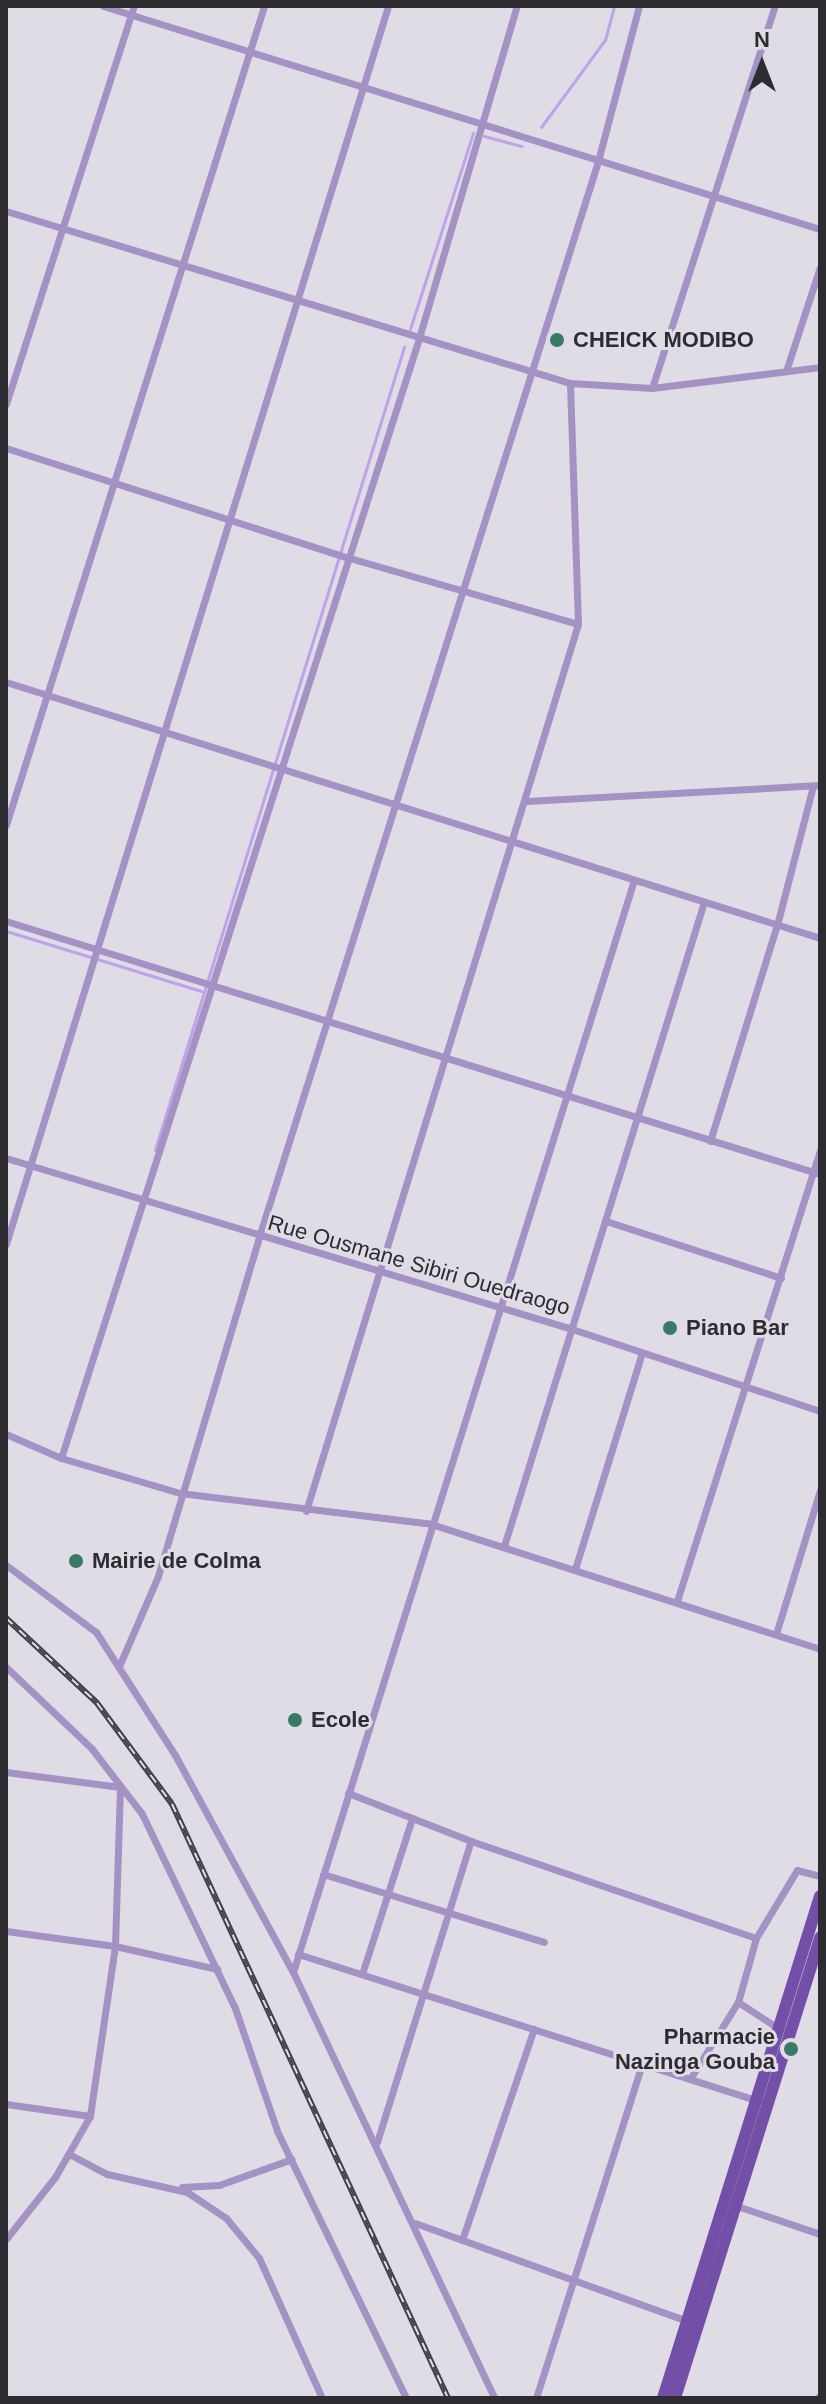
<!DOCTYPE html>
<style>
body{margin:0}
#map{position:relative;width:826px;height:2404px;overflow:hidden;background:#e0dce6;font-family:Arial,sans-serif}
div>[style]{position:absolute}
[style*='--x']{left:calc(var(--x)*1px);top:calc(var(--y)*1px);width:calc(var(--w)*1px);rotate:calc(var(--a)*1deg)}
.stream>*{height:3px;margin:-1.5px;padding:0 1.5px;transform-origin:1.5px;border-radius:1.5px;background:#bda3ea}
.minor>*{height:7px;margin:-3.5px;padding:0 3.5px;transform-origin:3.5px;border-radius:3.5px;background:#a392c3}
.primary>*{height:12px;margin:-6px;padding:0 6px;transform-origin:6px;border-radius:6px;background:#734fa7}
.rail>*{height:6px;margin-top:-3px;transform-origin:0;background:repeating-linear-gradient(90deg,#e0dce6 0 9px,#403f44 0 18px);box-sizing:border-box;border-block:2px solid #403f44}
.dots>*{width:22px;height:22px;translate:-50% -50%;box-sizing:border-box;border:4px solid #e0dce6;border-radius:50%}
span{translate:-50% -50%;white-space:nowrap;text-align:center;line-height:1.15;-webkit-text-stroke:6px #e0dce6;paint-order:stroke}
.poi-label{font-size:22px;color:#2d2c30;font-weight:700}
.left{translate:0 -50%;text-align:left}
.right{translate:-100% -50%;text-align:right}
.street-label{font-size:22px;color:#2d2c30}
.frame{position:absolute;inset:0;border:8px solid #2d2c30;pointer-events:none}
.north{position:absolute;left:722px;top:24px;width:80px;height:80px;-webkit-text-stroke:6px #e0dce6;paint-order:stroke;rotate:0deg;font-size:22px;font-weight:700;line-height:32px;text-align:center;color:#2d2c30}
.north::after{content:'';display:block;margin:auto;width:28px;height:36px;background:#2d2c30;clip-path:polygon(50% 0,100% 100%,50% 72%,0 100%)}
</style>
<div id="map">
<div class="stream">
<i style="--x:541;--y:127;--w:108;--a:-53.7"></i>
<i style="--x:605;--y:40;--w:35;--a:-75"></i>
<i style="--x:484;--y:136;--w:39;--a:15"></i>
<i style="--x:410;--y:329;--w:206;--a:-72.2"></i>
<i style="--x:6;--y:931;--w:204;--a:17.1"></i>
<i style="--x:155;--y:1150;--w:841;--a:-72.77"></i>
</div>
<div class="minor">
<i style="--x:103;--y:6;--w:751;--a:17.28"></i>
<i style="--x:6;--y:211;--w:590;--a:16.96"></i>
<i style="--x:570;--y:383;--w:82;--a:3.5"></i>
<i style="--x:652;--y:388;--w:401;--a:-72.2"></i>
<i style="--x:786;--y:371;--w:109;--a:-71.9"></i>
<i style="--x:652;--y:388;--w:169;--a:-7.1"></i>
<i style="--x:6;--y:404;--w:418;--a:-72.2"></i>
<i style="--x:6;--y:448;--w:357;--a:17.8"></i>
<i style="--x:346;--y:557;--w:241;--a:16.1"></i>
<i style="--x:6;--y:682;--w:853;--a:17.46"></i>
<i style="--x:526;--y:801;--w:294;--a:-3.1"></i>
<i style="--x:6;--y:825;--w:859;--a:-72.51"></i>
<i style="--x:6;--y:921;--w:852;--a:17.27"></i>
<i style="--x:710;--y:1141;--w:226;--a:-72.8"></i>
<i style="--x:777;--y:925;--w:144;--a:-75.5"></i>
<i style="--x:6;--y:1158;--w:591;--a:16.81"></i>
<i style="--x:572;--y:1329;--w:261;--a:18.3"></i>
<i style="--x:606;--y:1221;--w:184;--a:18"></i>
<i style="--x:6;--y:1244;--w:1296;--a:-72.85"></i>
<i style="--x:6;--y:1434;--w:60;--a:23.6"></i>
<i style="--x:61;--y:1458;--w:124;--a:16.4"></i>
<i style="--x:180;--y:1493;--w:253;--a:7"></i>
<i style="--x:431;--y:1524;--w:409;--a:17.8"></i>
<i style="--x:61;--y:1458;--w:1176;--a:-72.27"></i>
<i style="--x:419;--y:338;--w:346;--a:-73.6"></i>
<i style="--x:306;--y:1511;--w:928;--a:-72.95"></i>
<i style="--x:578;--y:624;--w:241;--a:-91.9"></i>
<i style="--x:504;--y:1546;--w:674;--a:-72.75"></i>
<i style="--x:6;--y:1565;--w:112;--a:36.7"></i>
<i style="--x:96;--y:1632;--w:146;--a:57.3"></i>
<i style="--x:175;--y:1755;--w:247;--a:61.5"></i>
<i style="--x:293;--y:1972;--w:471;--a:64.7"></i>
<i style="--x:575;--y:1569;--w:226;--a:-72.8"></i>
<i style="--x:677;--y:1601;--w:474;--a:-72.4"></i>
<i style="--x:776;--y:1634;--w:151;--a:-73"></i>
<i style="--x:120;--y:1664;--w:96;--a:-66.6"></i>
<i style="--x:158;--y:1576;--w:354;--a:-73.4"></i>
<i style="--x:259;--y:1237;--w:1128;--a:-72.51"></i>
<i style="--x:598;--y:161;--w:160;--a:-75.2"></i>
<i style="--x:6;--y:1667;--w:119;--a:43.6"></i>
<i style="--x:92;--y:1749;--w:82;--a:52.4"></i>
<i style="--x:142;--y:1814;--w:215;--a:64.4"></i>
<i style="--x:235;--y:2008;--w:130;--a:71.1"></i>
<i style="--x:277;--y:2131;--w:297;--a:64.2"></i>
<i style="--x:6;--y:1772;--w:115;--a:7.5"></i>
<i style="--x:120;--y:1787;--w:159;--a:91.8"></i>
<i style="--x:115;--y:1946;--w:172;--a:98.4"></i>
<i style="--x:90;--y:2116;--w:70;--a:119.8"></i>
<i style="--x:55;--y:2177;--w:79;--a:128.3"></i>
<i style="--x:348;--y:1793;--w:132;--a:21.3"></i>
<i style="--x:471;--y:1841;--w:301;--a:18.8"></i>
<i style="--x:756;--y:1938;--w:79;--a:-58.9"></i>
<i style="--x:797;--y:1870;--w:24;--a:15"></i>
<i style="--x:323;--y:1874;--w:231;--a:17.1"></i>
<i style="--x:6;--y:1931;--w:110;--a:7.8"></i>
<i style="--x:115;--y:1946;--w:105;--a:12.7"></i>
<i style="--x:298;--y:1954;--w:484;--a:17.7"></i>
<i style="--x:293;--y:1972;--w:1144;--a:-72.66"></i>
<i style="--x:362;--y:1974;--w:164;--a:-72.2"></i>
<i style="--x:738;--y:2002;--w:51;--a:33.1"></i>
<i style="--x:690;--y:2079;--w:91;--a:-58.1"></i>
<i style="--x:738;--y:2002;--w:66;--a:-74.3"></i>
<i style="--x:6;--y:2104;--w:85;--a:8.1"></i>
<i style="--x:377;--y:2142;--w:315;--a:-72.7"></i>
<i style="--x:69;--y:2154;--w:43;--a:27.8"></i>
<i style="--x:107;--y:2174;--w:82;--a:12.7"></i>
<i style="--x:187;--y:2192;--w:47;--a:33.7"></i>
<i style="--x:226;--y:2218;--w:52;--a:50.5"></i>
<i style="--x:259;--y:2258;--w:154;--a:65.8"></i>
<i style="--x:182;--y:2187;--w:37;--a:-3"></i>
<i style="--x:219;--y:2185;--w:77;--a:-19.6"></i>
<i style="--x:737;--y:2206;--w:88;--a:18.6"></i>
<i style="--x:415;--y:2223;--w:292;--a:19.8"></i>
<i style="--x:462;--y:2240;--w:223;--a:-71.2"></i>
<i style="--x:536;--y:2398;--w:350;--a:-72.4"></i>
<i style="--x:817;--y:2398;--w:4;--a:-34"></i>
</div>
<div class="primary">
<i style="--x:663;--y:2398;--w:526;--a:-72.63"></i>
<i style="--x:675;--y:2398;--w:483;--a:-72.5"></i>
</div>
<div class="rail">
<i style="--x:6;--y:1618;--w:125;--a:43"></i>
<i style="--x:97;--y:1703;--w:126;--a:53.4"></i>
<i style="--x:172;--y:1804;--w:655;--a:65.08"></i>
</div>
<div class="dots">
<i style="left:557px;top:340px;background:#397968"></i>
<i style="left:670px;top:1328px;background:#397968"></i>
<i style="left:76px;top:1561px;background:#397968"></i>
<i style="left:295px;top:1720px;background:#397968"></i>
<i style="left:791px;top:2049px;background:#397968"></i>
</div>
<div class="poi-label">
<span class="left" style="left:573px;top:340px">CHEICK MODIBO</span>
<span class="left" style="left:686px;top:1328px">Piano Bar</span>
<span class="left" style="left:92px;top:1561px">Mairie de Colma</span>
<span class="left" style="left:311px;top:1720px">Ecole</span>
<span class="right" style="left:775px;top:2049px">Pharmacie<br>Nazinga Gouba</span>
</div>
<div class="street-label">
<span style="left:419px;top:1265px;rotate:16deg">Rue Ousmane Sibiri Ouedraogo</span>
</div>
<div class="frame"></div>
<div class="north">N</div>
</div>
